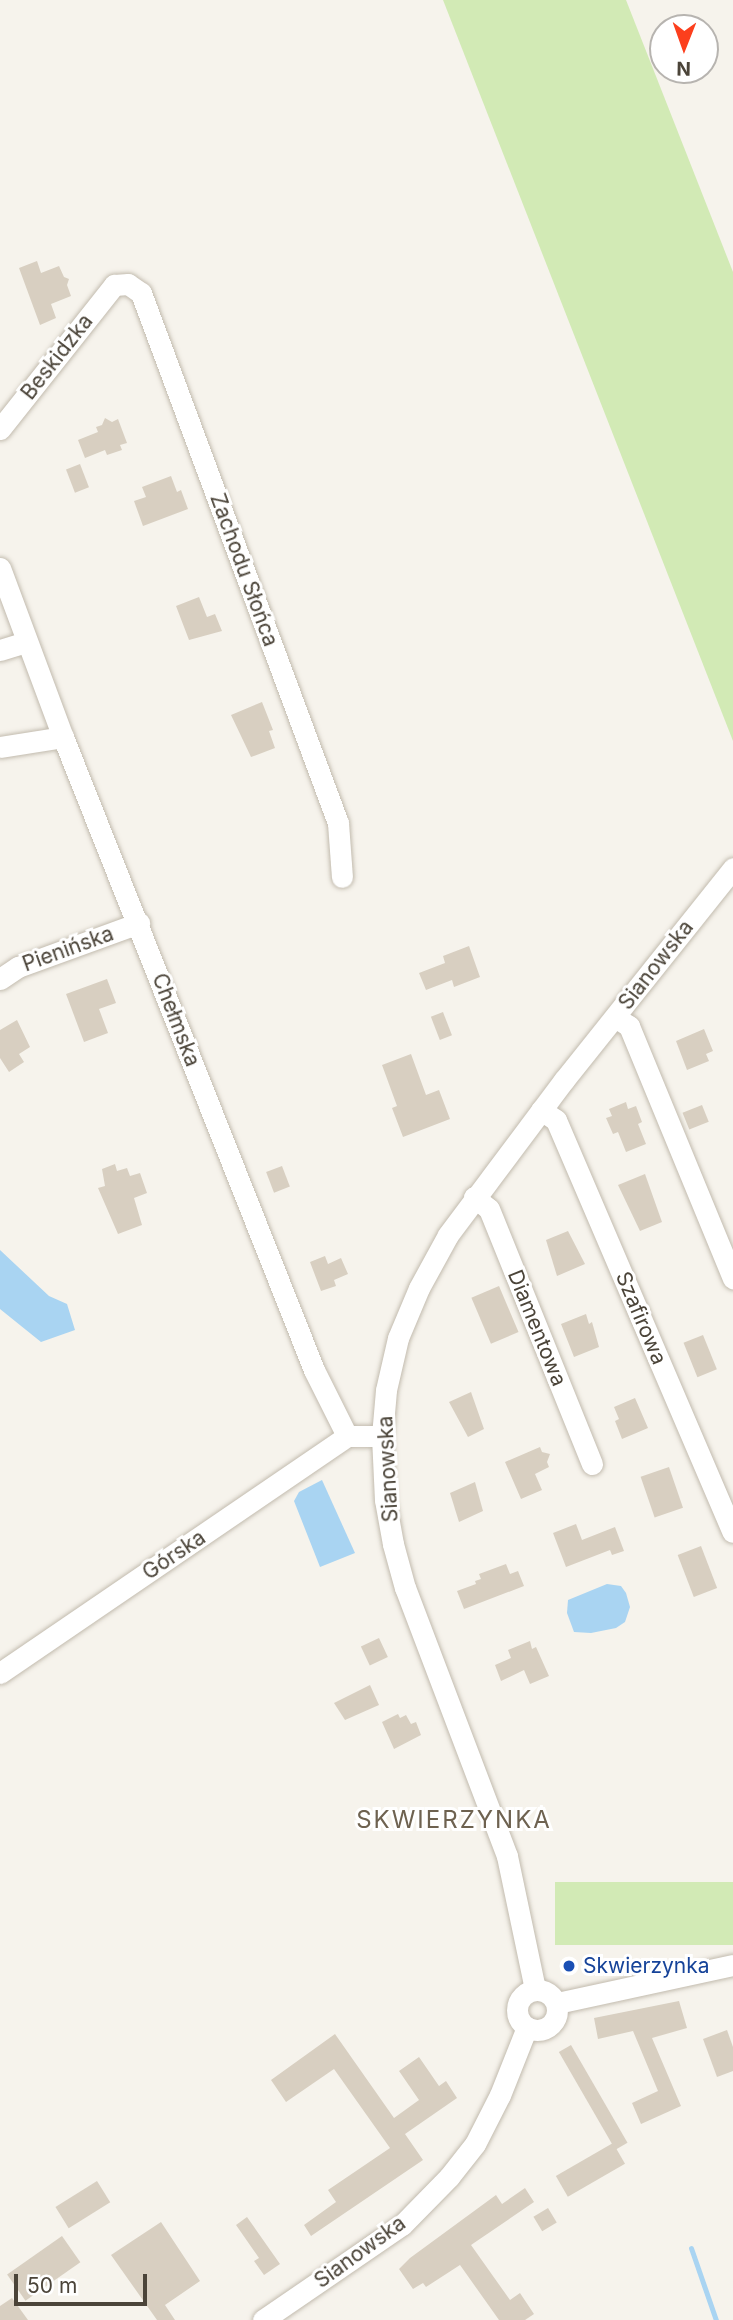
<!DOCTYPE html>
<meta charset="utf-8">
<style>
body{margin:0}
#map{position:relative;width:733px;height:2320px;overflow:hidden;background:#f6f3ec;font-family:Inter,sans-serif}
div>[style]{position:absolute}
[style*='--x']{left:calc(var(--x)*1px);top:calc(var(--y)*1px);width:calc(var(--w)*1px);rotate:calc(var(--a)*1deg)}
.green>*{inset:0;background:#d2eab5;transform-origin:0 0}
.water>*{inset:0;background:#a9d4f2}
.stream>*{height:5px;margin:-2.5px;padding:0 2.5px;transform-origin:2.5px;border-radius:2.5px;background:#a9d4f2}
.building>*{inset:0;background:#d8cfc1;transform-origin:0 0}
.roads{filter:drop-shadow(0 0 2px #c2bbae) drop-shadow(0 0 2px #c2bbae)}
.minor>*{height:21px;margin:-10.5px;padding:0 10.5px;transform-origin:10.5px;border-radius:10.5px;background:#fff}
.minor>.ring{margin:-10.5px;padding:0;box-sizing:content-box;background:none;border:21px solid #fff;border-radius:50%}
.dots>*{width:19px;height:19px;translate:-50% -50%;box-sizing:border-box;border:4px solid #fff;border-radius:50%}
span{translate:-50% -50%;white-space:nowrap;text-align:center;line-height:1.15;-webkit-text-stroke:6px #fff;paint-order:stroke}
.street-label{font-size:21px;color:#4b4439}
.transit-label{font-size:21px;color:#164399}
.left{translate:0 -50%;text-align:left}
.quarter-label{font-size:24px;color:#6e6250;letter-spacing:2px}
.north{position:absolute;left:649px;top:14px;width:70px;height:70px;box-sizing:border-box;background:#fff;border:2px solid #b7b4b0;border-radius:50%;rotate:181deg;font-size:19px;font-weight:700;line-height:28px;text-align:center;color:#4b4439}
.north::after{content:'';display:block;margin:auto;width:24px;height:32px;background:#fc3f1d;clip-path:polygon(50% 0,100% 100%,50% 72%,0 100%)}
.scale{position:absolute;left:14px;top:2274px;width:133px;height:32px;box-sizing:border-box;border:4px solid #4b4439;border-top:0;padding-left:9px;font-size:21px;line-height:24px;white-space:nowrap;color:#4b4439;-webkit-text-stroke:5px #fff;paint-order:stroke}
</style>
<div id="map">
<div class="green">
<i style="clip-path:polygon(443px 0,626px 0,733px 272px,733px 741px)"></i>
<i style="left:733px;top:1882px;width:63px;height:178px;rotate:90deg"></i>
</div>
<div class="water">
<i style="clip-path:polygon(0 1250px,49px 1296px,67px 1304px,75px 1330px,41px 1342px,0 1309px)"></i>
<i style="clip-path:polygon(322px 1480px,355px 1553px,320px 1567px,294px 1501px,299px 1492px)"></i>
<i style="clip-path:polygon(607px 1584px,621px 1586px,626px 1593px,630px 1607px,625px 1622px,616px 1628px,591px 1633px,574px 1632px,567px 1613px,568px 1600px)"></i>
</div>
<div class="stream">
<i style="--x:691;--y:2248;--w:76;--a:70.9"></i>
</div>
<div class="building">
<i style="clip-path:polygon(37px 261px,41px 273px,59px 266px,64px 277px,69px 279px,67px 285px,71px 296px,51px 304px,56px 318px,40px 325px,19px 268px)"></i>
<i style="clip-path:polygon(105px 418px,112px 422px,118px 419px,127px 443px,120px 445px,122px 450px,107px 455px,105px 450px,85px 458px,78px 440px,98px 432px,96px 427px,102px 425px)"></i>
<i style="left:80px;top:464px;width:25px;height:15px;rotate:69deg"></i>
<i style="clip-path:polygon(171px 476px,177px 492px,181px 490px,188px 509px,143px 526px,134px 501px,146px 497px,142px 487px)"></i>
<i style="clip-path:polygon(199px 597px,207px 617px,215px 614px,222px 631px,189px 640px,176px 606px)"></i>
<i style="clip-path:polygon(262px 702px,273px 730px,269px 731px,275px 748px,251px 757px,231px 715px)"></i>
<i style="clip-path:polygon(469px 946px,480px 977px,454px 987px,452px 980px,426px 990px,419px 973px,445px 963px,443px 956px)"></i>
<i style="clip-path:polygon(107px 979px,116px 1003px,99px 1009px,108px 1033px,84px 1042px,66px 994px)"></i>
<i style="left:443px;top:1012px;width:25px;height:13px;rotate:69deg"></i>
<i style="clip-path:polygon(17px 1020px,30px 1047px,19px 1054px,24px 1062px,9px 1072px,0 1058px,0 1030px)"></i>
<i style="clip-path:polygon(704px 1029px,713px 1051px,706px 1054px,709px 1061px,687px 1070px,676px 1041px)"></i>
<i style="clip-path:polygon(411px 1054px,426px 1095px,439px 1090px,450px 1119px,403px 1137px,392px 1108px,397px 1106px,382px 1065px)"></i>
<i style="clip-path:polygon(626px 1102px,628px 1109px,636px 1106px,642px 1122px,638px 1124px,646px 1144px,626px 1152px,618px 1132px,613px 1134px,606px 1118px,612px 1116px,609px 1109px)"></i>
<i style="left:702px;top:1105px;width:18px;height:21px;rotate:68deg"></i>
<i style="clip-path:polygon(115px 1164px,117px 1171px,127px 1168px,130px 1176px,140px 1173px,147px 1193px,134px 1198px,142px 1225px,118px 1234px,98px 1188px,105px 1186px,102px 1169px)"></i>
<i style="left:282px;top:1166px;width:22px;height:17px;rotate:69deg"></i>
<i style="clip-path:polygon(645px 1174px,662px 1222px,640px 1231px,618px 1185px)"></i>
<i style="clip-path:polygon(568px 1231px,585px 1264px,557px 1276px,546px 1240px)"></i>
<i style="clip-path:polygon(325px 1256px,328px 1264px,341px 1258px,348px 1274px,334px 1280px,336px 1286px,321px 1291px,310px 1262px)"></i>
<i style="left:499px;top:1286px;width:50px;height:30px;rotate:67deg"></i>
<i style="clip-path:polygon(586px 1314px,589px 1324px,592px 1322px,599px 1347px,574px 1357px,561px 1324px)"></i>
<i style="left:703px;top:1335px;width:37px;height:21px;rotate:68deg"></i>
<i style="clip-path:polygon(471px 1392px,484px 1429px,468px 1437px,449px 1402px)"></i>
<i style="clip-path:polygon(635px 1398px,648px 1428px,622px 1439px,615px 1421px,619px 1419px,614px 1407px)"></i>
<i style="clip-path:polygon(540px 1447px,542px 1452px,550px 1454px,547px 1462px,549px 1467px,535px 1474px,542px 1490px,521px 1499px,505px 1462px)"></i>
<i style="left:669px;top:1467px;width:43px;height:30px;rotate:71deg"></i>
<i style="clip-path:polygon(475px 1482px,483px 1511px,459px 1522px,450px 1493px)"></i>
<i style="clip-path:polygon(576px 1524px,582px 1540px,615px 1527px,624px 1551px,612px 1555px,610px 1550px,566px 1567px,553px 1533px)"></i>
<i style="left:701px;top:1546px;width:45px;height:25px;rotate:69deg"></i>
<i style="clip-path:polygon(506px 1564px,510px 1574px,518px 1571px,524px 1586px,464px 1609px,457px 1591px,476px 1584px,475px 1581px,481px 1579px,479px 1574px)"></i>
<i style="left:379px;top:1638px;width:21px;height:20px;rotate:65deg"></i>
<i style="clip-path:polygon(530px 1641px,532px 1649px,536px 1647px,549px 1676px,530px 1684px,524px 1670px,501px 1681px,495px 1665px,511px 1658px,508px 1650px)"></i>
<i style="clip-path:polygon(370px 1685px,379px 1705px,345px 1720px,334px 1703px)"></i>
<i style="clip-path:polygon(398px 1714px,400px 1718px,406px 1715px,411px 1724px,416px 1722px,421px 1735px,394px 1749px,382px 1722px)"></i>
<i style="clip-path:polygon(679px 2001px,687px 2028px,652px 2038px,681px 2106px,641px 2124px,632px 2103px,658px 2091px,633px 2031px,598px 2039px,594px 2018px)"></i>
<i style="clip-path:polygon(727px 2030px,733px 2047px,733px 2071px,717px 2077px,703px 2039px)"></i>
<i style="clip-path:polygon(335px 2034px,394px 2118px,419px 2100px,399px 2071px,419px 2057px,439px 2086px,446px 2081px,457px 2098px,405px 2134px,423px 2160px,311px 2236px,304px 2225px,336px 2202px,328px 2190px,390px 2148px,334px 2069px,286px 2102px,271px 2080px)"></i>
<i style="left:571px;top:2045px;width:113px;height:14px;rotate:60deg"></i>
<i style="left:613px;top:2143px;width:24px;height:66px;rotate:60deg"></i>
<i style="left:97px;top:2181px;width:25px;height:49px;rotate:58deg"></i>
<i style="clip-path:polygon(525px 2188px,534px 2202px,471px 2245px,510px 2300px,520px 2293px,534px 2314px,525px 2320px,499px 2320px,460px 2265px,426px 2287px,423px 2283px,413px 2289px,399px 2269px,410px 2258px,496px 2195px,502px 2204px)"></i>
<i style="left:548px;top:2208px;width:17px;height:17px;rotate:59deg"></i>
<i style="clip-path:polygon(247px 2217px,280px 2264px,264px 2275px,254px 2261px,259px 2258px,236px 2225px)"></i>
<i style="clip-path:polygon(161px 2222px,200px 2281px,165px 2305px,175px 2320px,157px 2320px,111px 2255px)"></i>
<i style="left:62px;top:2236px;width:32px;height:67px;rotate:55deg"></i>
<i style="clip-path:polygon(12px 2298px,28px 2320px,0 2320px,0 2306px)"></i>
</div>
<div class="roads">
<div class="minor">
<i style="--x:0;--y:429;--w:184;--a:-51.6"></i>
<i style="--x:114;--y:285;--w:14;--a:-4"></i>
<i style="--x:128;--y:284;--w:16;--a:35"></i>
<i style="--x:141;--y:293;--w:565;--a:69.61"></i>
<i style="--x:338;--y:823;--w:54;--a:85.8"></i>
<i style="--x:0;--y:568;--w:180;--a:69.6"></i>
<i style="--x:63;--y:737;--w:681;--a:68.37"></i>
<i style="--x:314;--y:1370;--w:74;--a:63.4"></i>
<i style="--x:347;--y:1436;--w:35;--a:0"></i>
<i style="--x:0;--y:650;--w:28;--a:-17"></i>
<i style="--x:0;--y:747;--w:64;--a:-9"></i>
<i style="--x:0;--y:979;--w:22;--a:-34"></i>
<i style="--x:18;--y:967;--w:129;--a:-20"></i>
<i style="--x:615;--y:1017;--w:17;--a:33"></i>
<i style="--x:629;--y:1026;--w:273;--a:67.6"></i>
<i style="--x:541;--y:1110;--w:18;--a:34"></i>
<i style="--x:556;--y:1120;--w:448;--a:66.8"></i>
<i style="--x:474;--y:1197;--w:19;--a:39"></i>
<i style="--x:489;--y:1209;--w:275;--a:68"></i>
<i style="--x:0;--y:1673;--w:420;--a:-34.3"></i>
<i style="--x:535;--y:1989;--w:136;--a:-101.9"></i>
<i style="--x:507;--y:1856;--w:287;--a:-110.8"></i>
<i style="--x:405;--y:1588;--w:46;--a:-105.3"></i>
<i style="--x:393;--y:1544;--w:45;--a:-100.3"></i>
<i style="--x:385;--y:1500;--w:64;--a:-92.7"></i>
<i style="--x:382;--y:1436;--w:46;--a:-85"></i>
<i style="--x:386;--y:1390;--w:53;--a:-77"></i>
<i style="--x:398;--y:1338;--w:54;--a:-67.2"></i>
<i style="--x:419;--y:1288;--w:60;--a:-61.3"></i>
<i style="--x:448;--y:1235;--w:194;--a:-53.2"></i>
<i style="--x:564;--y:1080;--w:271;--a:-51.4"></i>
<i class="ring" style="left:517px;top:1990px;width:19px;height:19px"></i>
<i style="--x:557;--y:2003;--w:180;--a:-12.2"></i>
<i style="--x:263;--y:2320;--w:168;--a:-34.4"></i>
<i style="--x:402;--y:2225;--w:67;--a:-45.6"></i>
<i style="--x:449;--y:2177;--w:42;--a:-51.8"></i>
<i style="--x:475;--y:2144;--w:55;--a:-63"></i>
<i style="--x:500;--y:2095;--w:73;--a:-68.3"></i>
</div>
</div>
<div class="dots">
<i style="left:569px;top:1966px;background:#1a4fb4"></i>
</div>
<div class="street-label">
<span style="left:57px;top:357px;rotate:-52deg">Beskidzka</span>
<span style="left:244px;top:570px;rotate:70deg">Zachodu Słońca</span>
<span style="left:68px;top:949px;rotate:-20deg">Pienińska</span>
<span style="left:656px;top:965px;rotate:-52deg">Sianowska</span>
<span style="left:176px;top:1020px;rotate:69deg">Chełmska</span>
<span style="left:641px;top:1318px;rotate:67deg">Szafirowa</span>
<span style="left:537px;top:1328px;rotate:68deg">Diamentowa</span>
<span style="left:388px;top:1469px;rotate:-93deg">Sianowska</span>
<span style="left:174px;top:1555px;rotate:-34deg">Górska</span>
<span style="left:360px;top:2252px;rotate:-36deg">Sianowska</span>
</div>
<div class="transit-label">
<span class="left" style="left:583px;top:1966px">Skwierzynka</span>
</div>
<div class="quarter-label">
<span style="left:454px;top:1820px">SKWIERZYNKA</span>
</div>
<div class="north">N</div>
<div class="scale">50 m</div>
</div>
